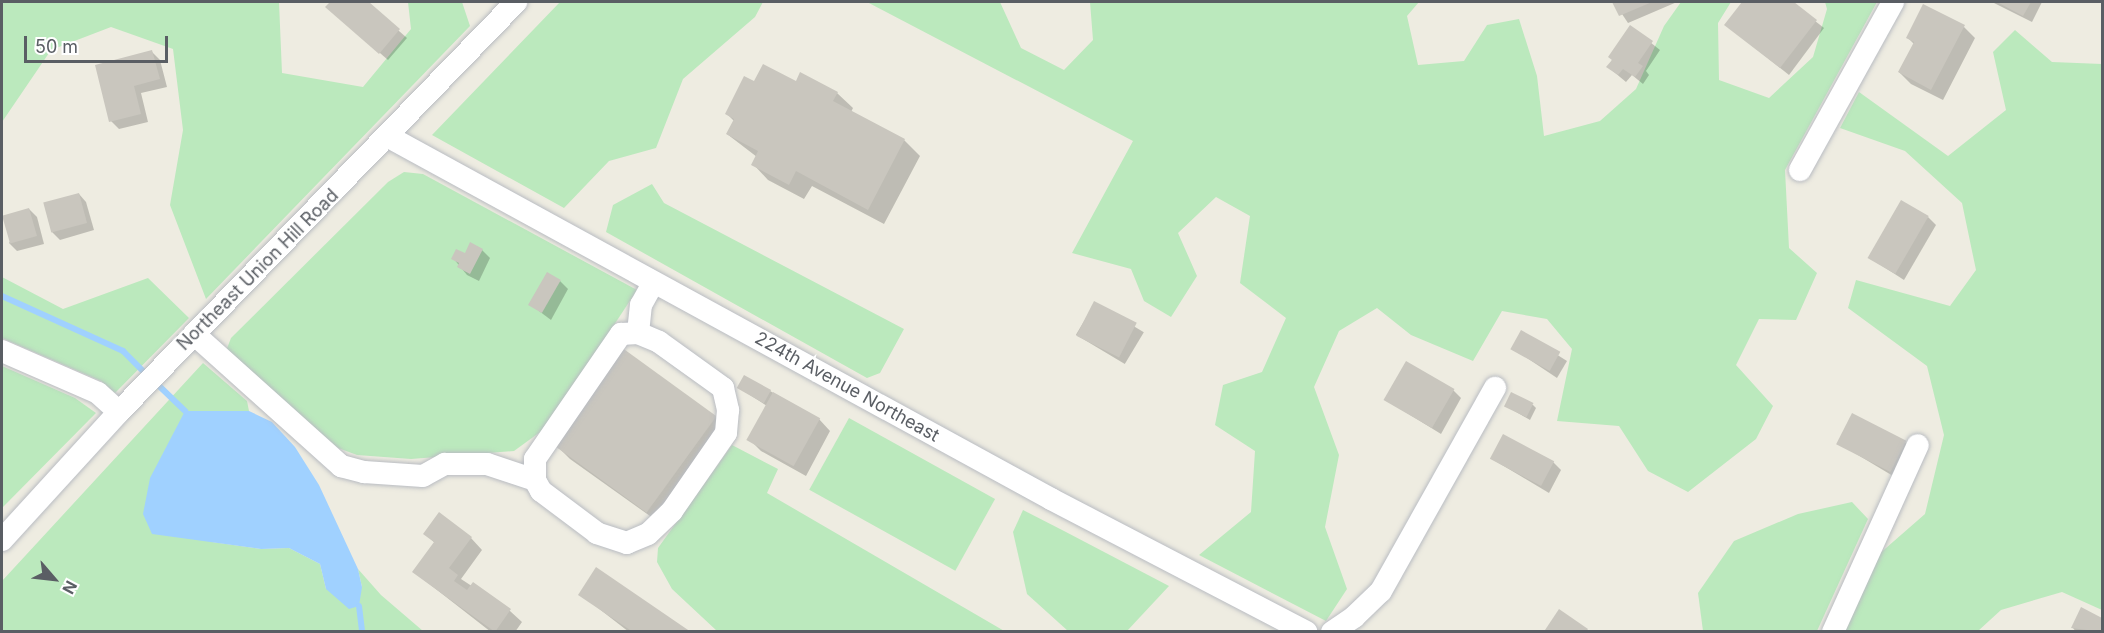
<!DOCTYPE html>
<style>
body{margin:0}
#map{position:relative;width:2104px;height:633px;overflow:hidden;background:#eeece1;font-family:Inter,sans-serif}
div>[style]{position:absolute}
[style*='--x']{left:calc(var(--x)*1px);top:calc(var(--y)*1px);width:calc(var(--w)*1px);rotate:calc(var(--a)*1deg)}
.green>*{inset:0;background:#bbe9bd;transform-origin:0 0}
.water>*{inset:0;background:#a0d1ff}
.shadow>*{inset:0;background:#0003;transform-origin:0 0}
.stream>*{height:6px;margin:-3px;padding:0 3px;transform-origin:3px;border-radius:3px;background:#a0d1ff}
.building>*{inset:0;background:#c9c6be;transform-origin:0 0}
.roads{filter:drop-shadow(0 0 2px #b9bcc2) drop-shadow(0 0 2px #b9bcc2)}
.minor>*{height:22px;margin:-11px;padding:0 11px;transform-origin:11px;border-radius:11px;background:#fff}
span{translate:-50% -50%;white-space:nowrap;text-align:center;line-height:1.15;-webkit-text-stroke:4.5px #fff;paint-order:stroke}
.street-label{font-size:18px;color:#5a5e64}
.frame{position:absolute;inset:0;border:3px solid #5a5e64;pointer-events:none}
.north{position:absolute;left:24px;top:549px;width:60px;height:60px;-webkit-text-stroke:4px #fff;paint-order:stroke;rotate:118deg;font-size:16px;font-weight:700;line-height:24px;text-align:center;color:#5a5e64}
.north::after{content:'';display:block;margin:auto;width:21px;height:27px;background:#5a5e64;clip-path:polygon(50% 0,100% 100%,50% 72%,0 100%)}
.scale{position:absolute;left:24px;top:36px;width:144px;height:27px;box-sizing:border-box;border:3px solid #5a5e64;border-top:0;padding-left:8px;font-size:18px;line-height:21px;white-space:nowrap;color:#5a5e64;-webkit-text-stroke:4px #fff;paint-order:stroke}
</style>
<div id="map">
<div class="green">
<i style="clip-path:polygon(2px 2px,279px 2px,282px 73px,363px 87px,411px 29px,408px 2px,462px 2px,470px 26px,206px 299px,170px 205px,183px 130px,173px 49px,111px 27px,51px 50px,2px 122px)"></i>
<i style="clip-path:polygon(560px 2px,763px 2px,755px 17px,683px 79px,656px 148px,609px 161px,564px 208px,432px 135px)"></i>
<i style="clip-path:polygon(867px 2px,1000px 2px,1021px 48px,1064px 70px,1093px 40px,1090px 2px,1419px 2px,1407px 16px,1418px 65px,1464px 61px,1487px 25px,1519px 19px,1537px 76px,1544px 136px,1600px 121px,1636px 89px,1664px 26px,1681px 2px,1731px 2px,1718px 23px,1719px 80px,1769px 98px,1813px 57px,1827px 9px,1825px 2px,1877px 2px,1785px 170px,1789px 248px,1817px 273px,1796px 320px,1759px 319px,1736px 365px,1773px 406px,1756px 439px,1688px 492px,1648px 471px,1619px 426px,1557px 421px,1572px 349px,1547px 319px,1502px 311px,1473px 361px,1411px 335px,1377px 308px,1339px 331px,1314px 387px,1339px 455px,1325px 527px,1347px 589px,1326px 621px,1199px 555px,1251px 512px,1255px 451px,1215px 425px,1223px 385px,1262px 372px,1286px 318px,1240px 283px,1250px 216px,1216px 197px,1178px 233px,1197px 276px,1171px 317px,1144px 301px,1131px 269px,1072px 253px,1133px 141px)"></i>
<i style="clip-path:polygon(2015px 30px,2052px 62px,2102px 64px,2102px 610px,2062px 592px,2001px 610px,1978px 631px,1843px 631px,1878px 555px,1925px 514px,1944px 435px,1927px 366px,1848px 308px,1856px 280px,1950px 306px,1976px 270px,1962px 203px,1905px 151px,1840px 128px,1859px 92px,1948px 156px,2006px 110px,1993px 52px)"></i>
<i style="clip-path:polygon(404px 172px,423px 174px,637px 290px,547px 427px,514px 451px,411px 459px,357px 455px,338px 448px,226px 351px,231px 338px,388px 182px)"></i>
<i style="clip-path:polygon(652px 184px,664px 203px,904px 329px,880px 373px,867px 378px,606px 232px,613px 205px)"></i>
<i style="clip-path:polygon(2px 277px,63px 309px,148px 278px,189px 318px,115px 393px,101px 381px,2px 338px)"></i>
<i style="clip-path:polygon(203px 363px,247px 401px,249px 411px,184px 411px,212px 542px,261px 549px,289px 548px,320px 564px,326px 589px,362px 587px,358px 569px,381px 595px,423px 631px,2px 631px,2px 581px)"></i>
<i style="clip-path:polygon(2px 366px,75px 398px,96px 413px,2px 508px)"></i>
<i style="left:849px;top:418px;width:167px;height:82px;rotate:29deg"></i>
<i style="clip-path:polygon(732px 445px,778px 469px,767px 493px,1006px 632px,717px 631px,672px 589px,657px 562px,658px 548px)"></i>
<i style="clip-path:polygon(1852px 502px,1868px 519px,1817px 631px,1703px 631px,1698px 593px,1734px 541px,1798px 514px)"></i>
<i style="clip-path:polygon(1023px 510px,1064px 531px,1169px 586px,1127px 631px,1068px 631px,1027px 594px,1013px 532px)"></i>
</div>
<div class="water">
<i style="clip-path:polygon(185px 411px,249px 411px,272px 422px,295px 447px,319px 485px,358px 569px,362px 587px,359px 606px,349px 609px,326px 589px,320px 564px,289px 548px,261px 549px,152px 534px,143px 514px,150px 478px)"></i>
</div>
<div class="shadow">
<i style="clip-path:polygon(332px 2px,366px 2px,407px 38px,388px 60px,327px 7px)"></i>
<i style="clip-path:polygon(1614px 2px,1677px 2px,1628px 23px)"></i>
<i style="clip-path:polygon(1744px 2px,1791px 2px,1824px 28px,1789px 75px,1726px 25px)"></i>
<i style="clip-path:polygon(1992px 2px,2042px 2px,2032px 22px)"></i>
<i style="clip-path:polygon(1631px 27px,1660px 50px,1646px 71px,1649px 75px,1643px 84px,1632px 75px,1626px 82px,1608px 67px)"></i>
<i style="clip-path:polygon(1964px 27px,1975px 38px,1943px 100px,1911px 84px,1899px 72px,1914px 44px,1907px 37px)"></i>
<i style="clip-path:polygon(152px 52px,160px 60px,167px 87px,141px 93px,148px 122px,119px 129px,111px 121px)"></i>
<i style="clip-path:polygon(754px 83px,796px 83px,837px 93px,853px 108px,851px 112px,904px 140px,920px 156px,884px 224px,812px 186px,804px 199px,768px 180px,753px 164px,757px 157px,727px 134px,734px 121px,726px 113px)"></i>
<i style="clip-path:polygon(79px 194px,86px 202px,94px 230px,60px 240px,52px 232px)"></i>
<i style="clip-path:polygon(29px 209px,37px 217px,44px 244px,17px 251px,9px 243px)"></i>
<i style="clip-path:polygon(1928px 217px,1936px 225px,1904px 280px,1870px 258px)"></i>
<i style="clip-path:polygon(482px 250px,490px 258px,479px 281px,467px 275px,453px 258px)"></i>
<i style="clip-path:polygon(560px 281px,568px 289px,551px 320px,531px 305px)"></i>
<i style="left:1095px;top:303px;width:57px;height:37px;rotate:31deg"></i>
<i style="clip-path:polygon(1521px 332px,1567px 361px,1557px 378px,1515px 350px)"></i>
<i style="clip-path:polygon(739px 388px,770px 391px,819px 419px,830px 431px,806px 476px,761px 451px,749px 439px,767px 406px)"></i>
<i style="clip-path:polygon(1453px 390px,1461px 398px,1441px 434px,1386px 400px)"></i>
<i style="clip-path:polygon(1533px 405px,1536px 408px,1530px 420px,1506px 406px)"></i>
<i style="clip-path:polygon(716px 417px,731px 432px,664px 526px,570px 459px,554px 443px)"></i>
<i style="clip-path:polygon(1905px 442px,1913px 450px,1898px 479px,1838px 443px)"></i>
<i style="clip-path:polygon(1492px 459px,1553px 462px,1561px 470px,1549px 493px)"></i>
<i style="clip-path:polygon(425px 534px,471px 538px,482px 550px,461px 579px,510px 611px,522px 622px,515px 632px,491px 632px,414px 572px,435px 543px)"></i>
<i style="clip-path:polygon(580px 594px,689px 632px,629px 632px)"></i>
<i style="clip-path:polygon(2081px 609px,2102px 619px,2102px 632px,2076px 632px,2073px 628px)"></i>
<i style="left:1547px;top:630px;width:40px;height:3px"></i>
</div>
<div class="stream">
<i style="--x:2;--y:296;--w:133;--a:24.4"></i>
<i style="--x:123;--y:351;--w:34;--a:45"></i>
<i style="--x:155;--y:382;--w:42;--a:44"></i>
<i style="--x:359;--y:606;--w:26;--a:83"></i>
</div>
<div class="building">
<i style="clip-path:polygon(330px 2px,369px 2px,400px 29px,379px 54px,325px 7px)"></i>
<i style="clip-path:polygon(1612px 2px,1652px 2px,1619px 16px)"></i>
<i style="clip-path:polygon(1742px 2px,1794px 2px,1817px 20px,1780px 68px,1724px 25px)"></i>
<i style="clip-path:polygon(1997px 2px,2031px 2px,2023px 16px)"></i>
<i style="clip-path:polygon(1923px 4px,1965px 25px,1931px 90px,1898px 72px,1914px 42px,1906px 38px)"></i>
<i style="clip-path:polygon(1630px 25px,1653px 41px,1638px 63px,1643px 66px,1635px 77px,1623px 69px,1618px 75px,1606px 67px,1612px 60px,1608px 57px)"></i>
<i style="clip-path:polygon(152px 50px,160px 79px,134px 86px,141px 114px,109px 122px,95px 65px)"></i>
<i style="clip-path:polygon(763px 64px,796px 81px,800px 72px,838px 92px,833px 101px,905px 139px,868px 210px,796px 171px,789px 185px,751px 165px,758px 151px,726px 134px,734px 119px,725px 114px,744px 76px,754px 81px)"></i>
<i style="left:79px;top:193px;width:31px;height:37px;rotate:75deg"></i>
<i style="left:1901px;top:200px;width:32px;height:67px;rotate:30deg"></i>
<i style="left:29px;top:208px;width:29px;height:28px;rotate:74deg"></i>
<i style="clip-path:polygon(470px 242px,483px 249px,470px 274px,457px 267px,459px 263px,451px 259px,456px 249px,465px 253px)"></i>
<i style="left:547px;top:272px;width:16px;height:38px;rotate:30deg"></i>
<i style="left:1094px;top:301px;width:48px;height:39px;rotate:27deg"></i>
<i style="left:1521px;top:330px;width:45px;height:22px;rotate:29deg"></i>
<i style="left:621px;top:347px;width:118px;height:119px;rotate:36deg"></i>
<i style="left:1406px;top:361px;width:56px;height:45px;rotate:30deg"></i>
<i style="left:744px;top:375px;width:31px;height:15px;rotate:29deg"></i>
<i style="left:773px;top:392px;width:54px;height:55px;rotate:29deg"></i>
<i style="left:1511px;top:392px;width:25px;height:16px;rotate:26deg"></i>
<i style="left:1852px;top:413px;width:61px;height:35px;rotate:27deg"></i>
<i style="left:1503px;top:434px;width:58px;height:28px;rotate:28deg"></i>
<i style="clip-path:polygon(439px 512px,472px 537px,449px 568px,458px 575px,454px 581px,467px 590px,473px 582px,511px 609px,495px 632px,412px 572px,434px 542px,423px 534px)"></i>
<i style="clip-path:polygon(596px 567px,691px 632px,633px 632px,578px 595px)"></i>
<i style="clip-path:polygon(2081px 607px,2102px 618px,2102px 632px,2071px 628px)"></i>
<i style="clip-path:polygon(1559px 609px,1588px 629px,1586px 632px,1545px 630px)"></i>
</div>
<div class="roads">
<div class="minor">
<i style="--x:389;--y:137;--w:755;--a:28.67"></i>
<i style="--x:1051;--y:499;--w:288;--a:27.5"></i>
<i style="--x:1800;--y:170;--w:192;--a:-61"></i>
<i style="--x:638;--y:333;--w:23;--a:23"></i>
<i style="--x:659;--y:342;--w:79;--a:35.7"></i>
<i style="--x:723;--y:388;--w:23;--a:77"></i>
<i style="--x:728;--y:410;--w:23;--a:95"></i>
<i style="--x:726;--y:433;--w:95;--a:124.7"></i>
<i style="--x:672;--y:511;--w:33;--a:136"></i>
<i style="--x:648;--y:534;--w:23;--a:157"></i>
<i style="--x:627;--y:543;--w:32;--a:-162"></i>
<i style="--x:597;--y:533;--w:70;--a:-143.1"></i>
<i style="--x:541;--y:491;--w:13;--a:-119"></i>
<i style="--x:535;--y:480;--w:21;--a:-90"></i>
<i style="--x:535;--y:459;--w:152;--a:-55.5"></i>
<i style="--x:621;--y:334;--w:17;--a:-3"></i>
<i style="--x:638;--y:333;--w:28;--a:-84"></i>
<i style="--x:641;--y:305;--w:26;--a:-61"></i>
<i style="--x:194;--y:334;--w:198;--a:41.9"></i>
<i style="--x:341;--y:466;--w:24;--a:15"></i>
<i style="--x:364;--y:472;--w:59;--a:3.9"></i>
<i style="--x:423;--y:476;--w:25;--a:-29"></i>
<i style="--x:445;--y:464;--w:42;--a:0"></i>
<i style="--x:487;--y:464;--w:51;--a:18.4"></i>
<i style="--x:2;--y:351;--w:105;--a:23.6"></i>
<i style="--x:98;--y:393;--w:28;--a:42"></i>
<i style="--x:2;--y:540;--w:173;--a:-47.6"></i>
<i style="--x:119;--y:412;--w:571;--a:-45.92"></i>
<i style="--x:1332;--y:632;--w:27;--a:-34"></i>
<i style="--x:1354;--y:617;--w:37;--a:-44"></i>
<i style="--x:1381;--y:591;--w:233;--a:-60.7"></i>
<i style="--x:1833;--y:632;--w:205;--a:-65.6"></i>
</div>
</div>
<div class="street-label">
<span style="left:258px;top:270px;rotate:-45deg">Northeast Union Hill Road</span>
<span style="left:847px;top:387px;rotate:29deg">224th Avenue Northeast</span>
</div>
<div class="frame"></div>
<div class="north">N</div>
<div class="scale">50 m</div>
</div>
